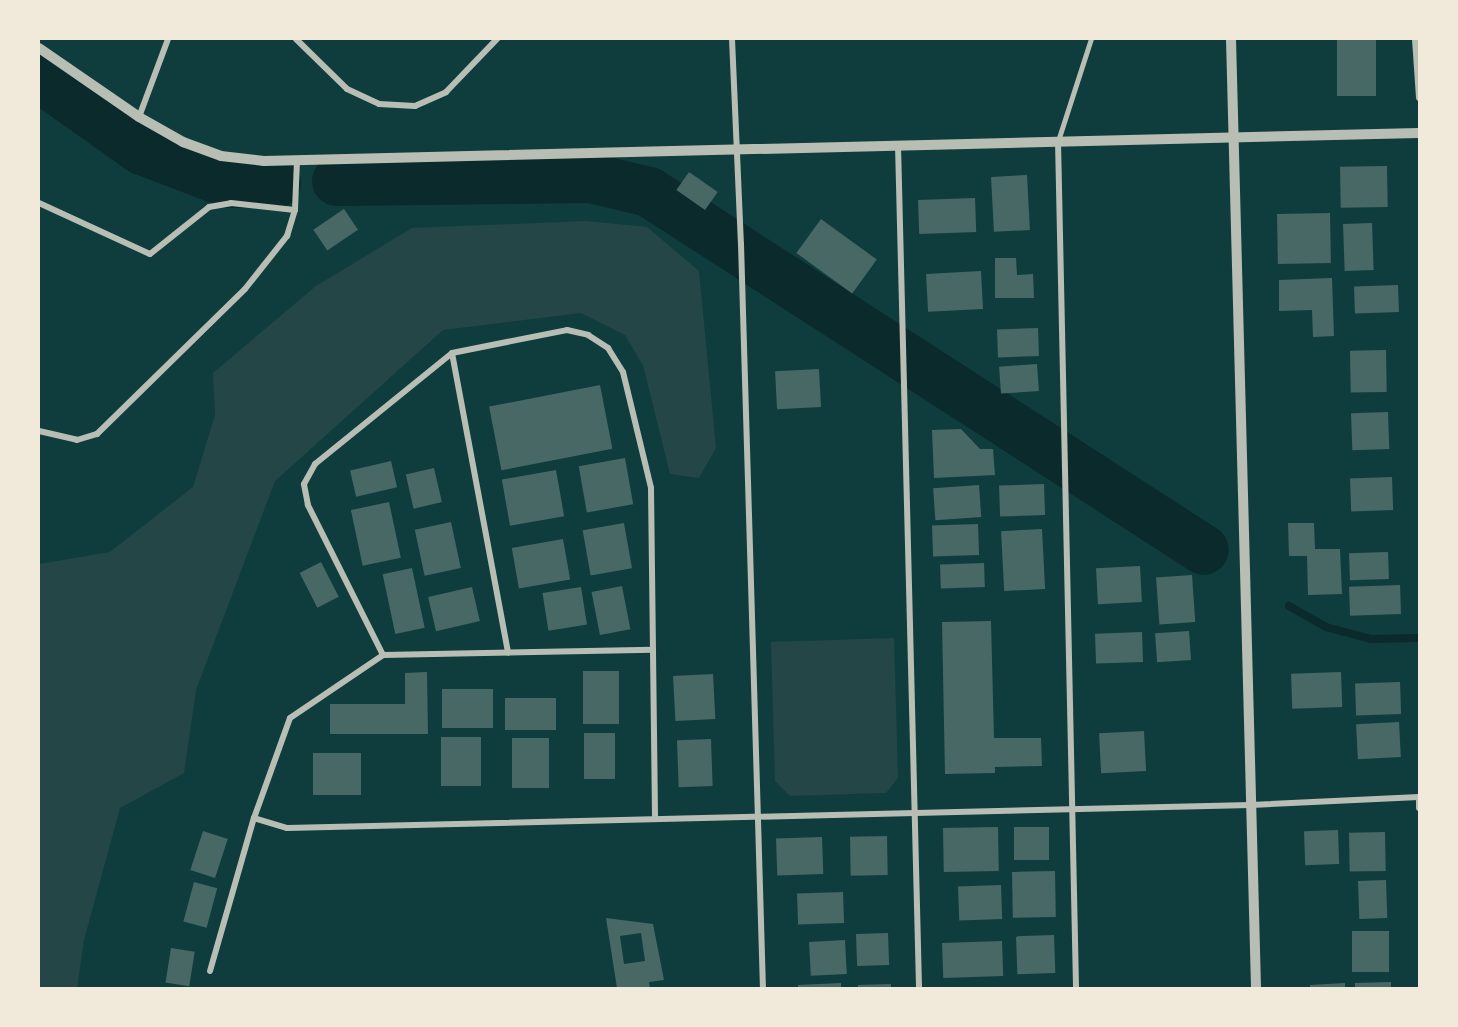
<!DOCTYPE html>
<style>
body{margin:0}
#map{position:relative;width:1458px;height:1027px;overflow:hidden;background:#0f3d3e;font-family:"Work Sans",sans-serif}
div>[style]{position:absolute}
[style*='--x']{left:calc(var(--x)*1px);top:calc(var(--y)*1px);width:calc(var(--w)*1px);rotate:calc(var(--a)*1deg)}
.green>*{inset:0;background:#244646}
.stream>*{height:8px;margin:-4px;padding:0 4px;transform-origin:4px;border-radius:4px;background:#0a2a2b}
.river>*{height:50px;margin:-25px;padding:0 25px;transform-origin:25px;border-radius:25px;background:#0a2a2b}
.building>*{inset:0;background:#486865;transform-origin:0 0}
.service>*{height:4.5px;margin:-2.25px;padding:0 2.25px;transform-origin:2.25px;border-radius:2.25px;background:#b8beb3}
.minor>*{height:6px;margin:-3px;padding:0 3px;transform-origin:3px;border-radius:3px;background:#b8beb3}
.tertiary>*{height:10px;margin:-5px;padding:0 5px;transform-origin:5px;border-radius:5px;background:#b8beb3}
span{translate:-50% -50%;white-space:nowrap;text-align:center;line-height:1.15;-webkit-text-stroke:5px #f1e9da;paint-order:stroke}
.frame{position:absolute;inset:0;border:40px solid #f1e9da;pointer-events:none}
</style>
<div id="map">
<div class="green">
<i style="clip-path:polygon(586px 221px,647px 227px,699px 271px,716px 448px,699px 478px,670px 474px,643px 365px,625px 335px,581px 313px,443px 330px,275px 481px,196px 690px,184px 773px,120px 808px,84px 940px,77px 988px,39px 988px,39px 564px,110px 552px,193px 487px,215px 415px,213px 373px,316px 286px,412px 228px)"></i>
<i style="clip-path:polygon(894px 638px,898px 778px,886px 793px,790px 796px,775px 781px,771px 642px)"></i>
</div>
<div class="stream">
<i style="--x:1289;--y:606;--w:43;--a:29.6"></i>
<i style="--x:1326;--y:627;--w:47;--a:14.9"></i>
<i style="--x:1371;--y:639;--w:46;--a:-1.2"></i>
</div>
<div class="river">
<i style="--x:39;--y:77;--w:126;--a:35.3"></i>
<i style="--x:142;--y:150;--w:93;--a:20.8"></i>
<i style="--x:229;--y:183;--w:47;--a:0"></i>
<i style="--x:337;--y:181;--w:253;--a:-0.7"></i>
<i style="--x:590;--y:178;--w:61;--a:13.3"></i>
<i style="--x:649;--y:192;--w:660;--a:32.82"></i>
</div>
<div class="building">
<i style="left:1337px;top:39px;width:39px;height:57px"></i>
<i style="left:1387px;top:166px;width:41px;height:47px;rotate:89deg"></i>
<i style="left:689px;top:172px;width:35px;height:22px;rotate:35deg"></i>
<i style="left:1027px;top:175px;width:55px;height:36px;rotate:87deg"></i>
<i style="left:975px;top:198px;width:34px;height:57px;rotate:88deg"></i>
<i style="left:344px;top:209px;width:25px;height:37px;rotate:56deg"></i>
<i style="left:1330px;top:213px;width:50px;height:53px;rotate:89deg"></i>
<i style="left:821px;top:219px;width:69px;height:42px;rotate:36deg"></i>
<i style="left:1372px;top:223px;width:47px;height:29px;rotate:88deg"></i>
<i style="clip-path:polygon(995px 258px,1016px 258px,1017px 275px,1033px 274px,1034px 298px,995px 298px)"></i>
<i style="left:981px;top:271px;width:38px;height:55px;rotate:87deg"></i>
<i style="clip-path:polygon(1332px 278px,1334px 336px,1313px 337px,1312px 310px,1279px 311px,1279px 280px)"></i>
<i style="left:1398px;top:285px;width:27px;height:44px;rotate:88deg"></i>
<i style="left:1038px;top:328px;width:28px;height:41px;rotate:88deg"></i>
<i style="left:1386px;top:350px;width:42px;height:36px;rotate:89deg"></i>
<i style="left:1037px;top:364px;width:27px;height:38px;rotate:86deg"></i>
<i style="left:819px;top:369px;width:38px;height:44px;rotate:87deg"></i>
<i style="left:600px;top:385px;width:65px;height:113px;rotate:79deg"></i>
<i style="left:1388px;top:412px;width:37px;height:37px;rotate:88deg"></i>
<i style="clip-path:polygon(961px 429px,980px 449px,993px 449px,995px 475px,934px 478px,932px 430px)"></i>
<i style="left:625px;top:458px;width:47px;height:47px;rotate:80deg"></i>
<i style="left:391px;top:461px;width:27px;height:42px;rotate:77deg"></i>
<i style="left:434px;top:468px;width:35px;height:29px;rotate:77deg"></i>
<i style="left:556px;top:470px;width:47px;height:55px;rotate:80deg"></i>
<i style="left:1392px;top:477px;width:33px;height:42px;rotate:88deg"></i>
<i style="left:1044px;top:484px;width:31px;height:45px;rotate:88deg"></i>
<i style="left:979px;top:485px;width:32px;height:46px;rotate:86deg"></i>
<i style="left:389px;top:502px;width:57px;height:39px;rotate:78deg"></i>
<i style="left:451px;top:522px;width:47px;height:37px;rotate:78deg"></i>
<i style="left:624px;top:523px;width:46px;height:42px;rotate:80deg"></i>
<i style="clip-path:polygon(1288px 523px,1314px 523px,1315px 549px,1340px 549px,1342px 594px,1308px 595px,1307px 556px,1289px 556px)"></i>
<i style="left:978px;top:524px;width:31px;height:46px;rotate:88deg"></i>
<i style="left:1042px;top:529px;width:60px;height:41px;rotate:87deg"></i>
<i style="left:563px;top:539px;width:41px;height:52px;rotate:80deg"></i>
<i style="left:1388px;top:552px;width:27px;height:39px;rotate:88deg"></i>
<i style="left:321px;top:562px;width:39px;height:24px;rotate:63deg"></i>
<i style="left:984px;top:563px;width:24px;height:44px;rotate:88deg"></i>
<i style="left:1140px;top:566px;width:36px;height:44px;rotate:87deg"></i>
<i style="left:412px;top:568px;width:61px;height:30px;rotate:78deg"></i>
<i style="left:1192px;top:575px;width:47px;height:36px;rotate:86deg"></i>
<i style="left:1400px;top:585px;width:29px;height:51px;rotate:88deg"></i>
<i style="left:622px;top:586px;width:44px;height:31px;rotate:79deg"></i>
<i style="left:472px;top:587px;width:35px;height:45px;rotate:77deg"></i>
<i style="left:581px;top:587px;width:38px;height:39px;rotate:81deg"></i>
<i style="clip-path:polygon(991px 621px,994px 738px,1041px 738px,1042px 766px,995px 767px,995px 773px,945px 774px,942px 622px)"></i>
<i style="left:1189px;top:631px;width:29px;height:34px;rotate:86deg"></i>
<i style="left:1142px;top:632px;width:30px;height:47px;rotate:88deg"></i>
<i style="left:583px;top:671px;width:36px;height:53px"></i>
<i style="clip-path:polygon(427px 672px,428px 734px,330px 734px,330px 704px,405px 704px,405px 673px)"></i>
<i style="left:1341px;top:672px;width:35px;height:50px;rotate:88deg"></i>
<i style="left:713px;top:674px;width:45px;height:40px;rotate:87deg"></i>
<i style="left:1400px;top:682px;width:32px;height:45px;rotate:88deg"></i>
<i style="left:442px;top:689px;width:51px;height:39px"></i>
<i style="left:505px;top:698px;width:51px;height:32px"></i>
<i style="left:1399px;top:722px;width:35px;height:43px;rotate:87deg"></i>
<i style="left:1144px;top:731px;width:40px;height:45px;rotate:87deg"></i>
<i style="left:584px;top:733px;width:31px;height:46px"></i>
<i style="left:441px;top:737px;width:40px;height:49px"></i>
<i style="left:512px;top:738px;width:37px;height:50px"></i>
<i style="left:711px;top:739px;width:47px;height:34px;rotate:88deg"></i>
<i style="left:313px;top:753px;width:48px;height:42px"></i>
<i style="left:998px;top:827px;width:44px;height:55px;rotate:89deg"></i>
<i style="left:1014px;top:827px;width:35px;height:33px"></i>
<i style="left:1338px;top:830px;width:34px;height:34px;rotate:88deg"></i>
<i style="left:203px;top:831px;width:26px;height:41px;rotate:18deg"></i>
<i style="left:1385px;top:832px;width:39px;height:36px;rotate:89deg"></i>
<i style="left:887px;top:836px;width:39px;height:37px;rotate:89deg"></i>
<i style="left:822px;top:837px;width:37px;height:46px;rotate:88deg"></i>
<i style="left:1055px;top:871px;width:46px;height:43px;rotate:89deg"></i>
<i style="left:1386px;top:880px;width:38px;height:28px;rotate:88deg"></i>
<i style="left:194px;top:882px;width:24px;height:41px;rotate:15deg"></i>
<i style="left:1001px;top:885px;width:34px;height:43px;rotate:88deg"></i>
<i style="left:843px;top:892px;width:31px;height:46px;rotate:88deg"></i>
<i style="clip-path:polygon(evenodd,606px 918px,653px 924px,664px 980px,649px 982px,650px 988px,617px 988px,606px 918px,641px 933px,645px 961px,624px 964px,620px 936px,641px 933px)"></i>
<i style="left:1352px;top:931px;width:37px;height:41px"></i>
<i style="left:888px;top:933px;width:32px;height:32px;rotate:88deg"></i>
<i style="left:1054px;top:935px;width:38px;height:38px;rotate:88deg"></i>
<i style="left:845px;top:940px;width:34px;height:36px;rotate:87deg"></i>
<i style="left:1002px;top:941px;width:35px;height:60px;rotate:88deg"></i>
<i style="left:171px;top:948px;width:24px;height:35px;rotate:9deg"></i>
<i style="clip-path:polygon(1391px 982px,1391px 988px,1355px 988px,1355px 983px)"></i>
<i style="clip-path:polygon(841px 983px,841px 988px,798px 988px,798px 985px)"></i>
<i style="clip-path:polygon(1345px 983px,1345px 988px,1310px 988px,1310px 985px)"></i>
<i style="clip-path:polygon(891px 984px,891px 988px,858px 988px,858px 985px)"></i>
</div>
<div class="service">
<i style="--x:1058;--y:141;--w:107;--a:-72.1"></i>
</div>
<div class="minor">
<i style="--x:296;--y:39;--w:71;--a:44.4"></i>
<i style="--x:347;--y:89;--w:35;--a:25"></i>
<i style="--x:379;--y:104;--w:36;--a:3"></i>
<i style="--x:415;--y:106;--w:34;--a:-24"></i>
<i style="--x:446;--y:92;--w:74;--a:-46.1"></i>
<i style="--x:732;--y:39;--w:205;--a:87.5"></i>
<i style="--x:741;--y:244;--w:744;--a:88.31"></i>
<i style="--x:1415;--y:39;--w:59;--a:86.1"></i>
<i style="--x:139;--y:117;--w:83;--a:-69.6"></i>
<i style="--x:1058;--y:141;--w:847;--a:88.78"></i>
<i style="--x:898;--y:145;--w:843;--a:88.57"></i>
<i style="--x:39;--y:203;--w:122;--a:24.7"></i>
<i style="--x:150;--y:254;--w:75;--a:-38.5"></i>
<i style="--x:209;--y:207;--w:22;--a:-10"></i>
<i style="--x:231;--y:203;--w:64;--a:6.2"></i>
<i style="--x:452;--y:353;--w:305;--a:79.4"></i>
<i style="--x:39;--y:431;--w:39;--a:13"></i>
<i style="--x:77;--y:440;--w:21;--a:-17"></i>
<i style="--x:97;--y:434;--w:207;--a:-44.4"></i>
<i style="--x:245;--y:289;--w:68;--a:-51.6"></i>
<i style="--x:287;--y:236;--w:27;--a:-73"></i>
<i style="--x:295;--y:210;--w:50;--a:-87.7"></i>
<i style="--x:383;--y:655;--w:168;--a:-116.6"></i>
<i style="--x:308;--y:505;--w:21;--a:-101"></i>
<i style="--x:304;--y:484;--w:23;--a:-61"></i>
<i style="--x:315;--y:464;--w:176;--a:-39"></i>
<i style="--x:452;--y:353;--w:117;--a:-11.3"></i>
<i style="--x:567;--y:330;--w:22;--a:13"></i>
<i style="--x:588;--y:335;--w:24;--a:33"></i>
<i style="--x:608;--y:348;--w:28;--a:58"></i>
<i style="--x:623;--y:372;--w:119;--a:76.4"></i>
<i style="--x:651;--y:488;--w:331;--a:89.3"></i>
<i style="--x:1419;--y:797;--w:11;--a:90"></i>
<i style="--x:254;--y:818;--w:34;--a:17"></i>
<i style="--x:287;--y:828;--w:964;--a:-1.37"></i>
<i style="--x:1251;--y:805;--w:168;--a:-2.7"></i>
<i style="--x:210;--y:971;--w:159;--a:-74"></i>
<i style="--x:254;--y:818;--w:106;--a:-70.2"></i>
<i style="--x:290;--y:718;--w:112;--a:-34.1"></i>
<i style="--x:383;--y:655;--w:270;--a:-1.1"></i>
</div>
<div class="tertiary">
<i style="--x:1231;--y:39;--w:949;--a:88.49"></i>
<i style="--x:39;--y:48;--w:121;--a:34.6"></i>
<i style="--x:139;--y:117;--w:51;--a:29.6"></i>
<i style="--x:183;--y:142;--w:40;--a:20.2"></i>
<i style="--x:221;--y:156;--w:43;--a:6.6"></i>
<i style="--x:264;--y:161;--w:1155;--a:-1.39"></i>
</div>
<div class="frame"></div>
</div>
